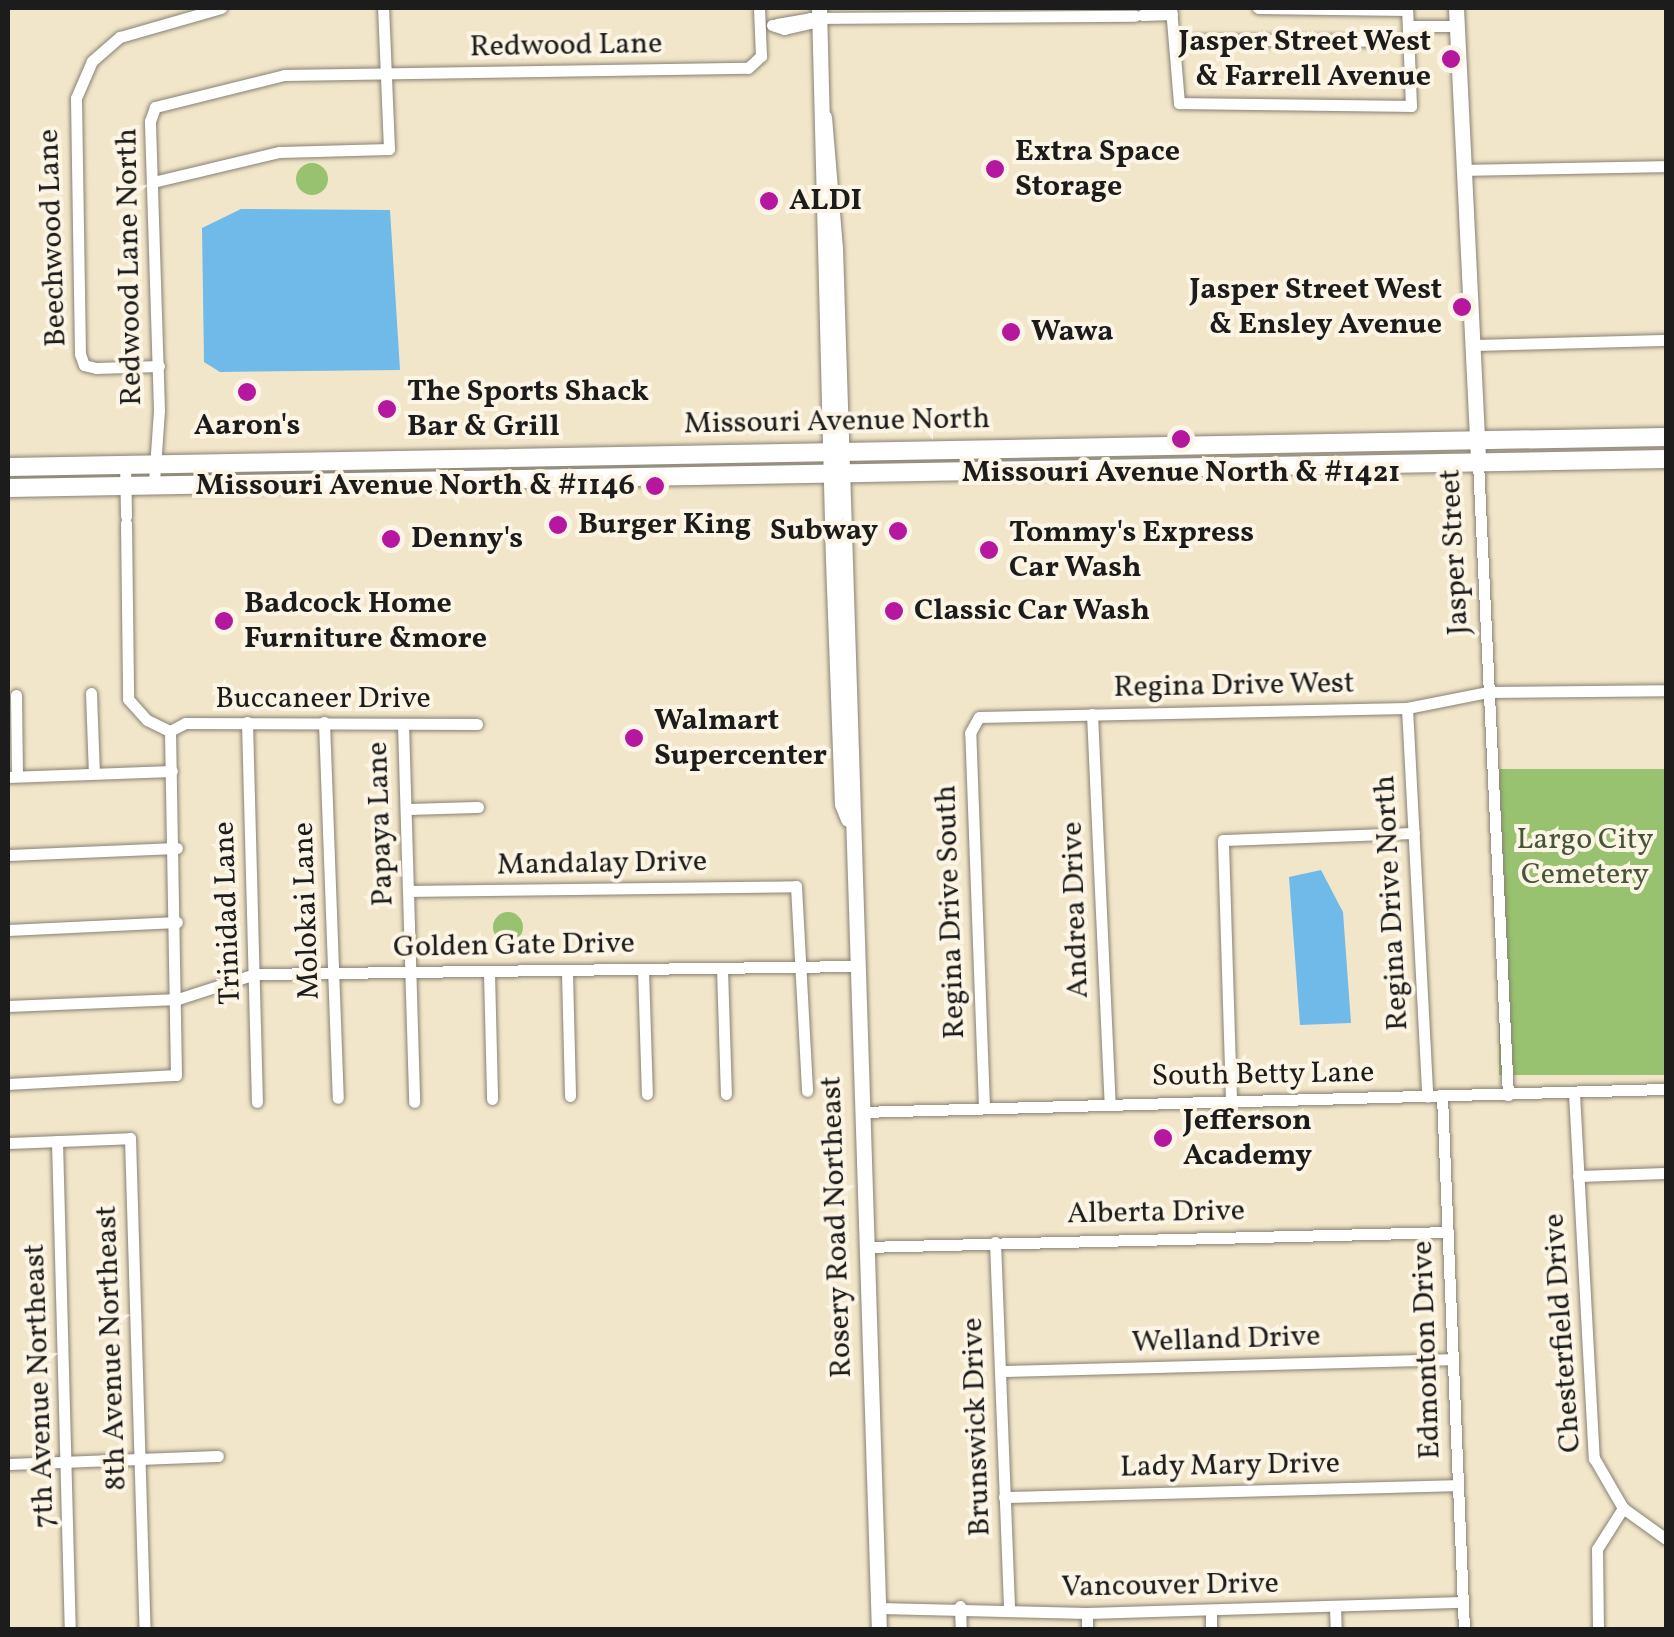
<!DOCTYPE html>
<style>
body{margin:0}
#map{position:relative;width:1674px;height:1637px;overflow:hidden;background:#f2e6ca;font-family:Vollkorn,serif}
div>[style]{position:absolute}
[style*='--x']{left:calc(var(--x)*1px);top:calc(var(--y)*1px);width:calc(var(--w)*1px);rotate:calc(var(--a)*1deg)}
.green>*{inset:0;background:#98c26f;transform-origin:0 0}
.round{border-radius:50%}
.water>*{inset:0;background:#70bae9}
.roads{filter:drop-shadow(0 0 2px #878173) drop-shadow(0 0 2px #878173)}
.street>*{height:11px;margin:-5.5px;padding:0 5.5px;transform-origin:5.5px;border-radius:5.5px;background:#fff}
.secondary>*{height:15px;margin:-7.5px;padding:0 7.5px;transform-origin:7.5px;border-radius:7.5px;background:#fff}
.primary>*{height:18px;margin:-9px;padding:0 9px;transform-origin:9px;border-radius:9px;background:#fff}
.dots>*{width:28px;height:28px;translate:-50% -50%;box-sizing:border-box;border:5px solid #fcf5e5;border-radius:50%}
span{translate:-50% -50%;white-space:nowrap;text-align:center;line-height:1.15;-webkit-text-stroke:8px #fcf5e5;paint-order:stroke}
.poi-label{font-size:30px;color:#1c1c1c;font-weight:700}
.right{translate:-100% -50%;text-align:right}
.left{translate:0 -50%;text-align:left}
.street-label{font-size:30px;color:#1c1c1c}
.park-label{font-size:30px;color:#475639}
.frame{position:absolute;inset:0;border:10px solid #1c1c1c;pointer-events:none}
</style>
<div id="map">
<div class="green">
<i class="round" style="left:296px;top:163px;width:32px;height:32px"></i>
<i style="left:1666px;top:769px;width:306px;height:167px;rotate:90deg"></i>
<i class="round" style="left:493px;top:912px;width:30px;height:30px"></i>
</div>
<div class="water">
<i style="clip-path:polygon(241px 209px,390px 210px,400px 370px,220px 372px,204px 362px,202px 228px)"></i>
<i style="clip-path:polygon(1321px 870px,1343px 912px,1351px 1023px,1300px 1025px,1289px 877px)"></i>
</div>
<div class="roads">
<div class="street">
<i style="--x:1171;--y:8;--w:95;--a:85.2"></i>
<i style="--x:1179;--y:103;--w:232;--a:0.7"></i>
<i style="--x:1411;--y:106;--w:98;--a:-92.3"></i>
<i style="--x:1258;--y:8;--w:149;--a:0.8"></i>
<i style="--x:1142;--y:15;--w:30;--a:-2"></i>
<i style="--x:777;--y:24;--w:34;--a:-10"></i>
<i style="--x:810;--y:18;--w:325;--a:-0.4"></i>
<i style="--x:772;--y:25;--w:13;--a:18"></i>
<i style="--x:784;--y:29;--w:36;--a:-13"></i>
<i style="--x:1408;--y:26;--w:49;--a:0"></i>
<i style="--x:1174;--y:40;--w:234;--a:0.2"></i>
<i style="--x:1464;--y:170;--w:202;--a:-1.1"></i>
<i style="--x:153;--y:182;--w:130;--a:-13.4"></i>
<i style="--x:279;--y:152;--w:110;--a:-1.6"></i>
<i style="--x:389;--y:149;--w:141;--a:-92.4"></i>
<i style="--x:1471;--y:345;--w:195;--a:-1.5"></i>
<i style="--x:159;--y:366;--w:63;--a:178.2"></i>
<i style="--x:96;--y:368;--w:12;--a:-166"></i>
<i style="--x:84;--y:365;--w:12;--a:-110"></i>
<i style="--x:80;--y:354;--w:256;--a:-90.9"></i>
<i style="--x:76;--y:98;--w:40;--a:-66.6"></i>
<i style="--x:92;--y:61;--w:37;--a:-41"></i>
<i style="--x:120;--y:37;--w:105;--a:-16"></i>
<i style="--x:125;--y:462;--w:54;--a:88.9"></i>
<i style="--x:1478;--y:462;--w:634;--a:87.29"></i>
<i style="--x:154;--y:482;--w:72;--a:-86"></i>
<i style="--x:159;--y:410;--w:289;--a:-91.8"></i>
<i style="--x:150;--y:121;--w:15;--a:-70"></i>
<i style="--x:155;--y:107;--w:133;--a:-13.9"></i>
<i style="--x:284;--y:75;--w:464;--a:-0.9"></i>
<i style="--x:748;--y:68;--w:18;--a:-43"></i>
<i style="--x:761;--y:56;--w:48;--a:-92.4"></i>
<i style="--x:126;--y:523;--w:176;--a:89.3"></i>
<i style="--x:128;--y:699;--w:28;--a:48"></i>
<i style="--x:147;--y:720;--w:25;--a:26"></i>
<i style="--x:91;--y:693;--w:80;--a:87.9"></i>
<i style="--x:16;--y:695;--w:81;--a:89.3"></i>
<i style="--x:1407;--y:708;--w:389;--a:87"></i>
<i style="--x:1092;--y:714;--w:390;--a:87.4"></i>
<i style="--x:247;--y:722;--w:380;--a:88.5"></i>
<i style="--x:324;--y:722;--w:376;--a:87.9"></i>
<i style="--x:403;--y:724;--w:378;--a:88.3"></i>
<i style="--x:170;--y:731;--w:17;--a:-28"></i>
<i style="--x:185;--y:723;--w:292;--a:0.2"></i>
<i style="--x:8;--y:777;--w:164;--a:-2.1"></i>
<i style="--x:406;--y:809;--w:72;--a:-1.6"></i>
<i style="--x:8;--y:855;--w:169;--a:-2.4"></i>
<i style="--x:409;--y:891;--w:387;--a:-0.7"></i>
<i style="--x:796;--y:886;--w:205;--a:86.9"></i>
<i style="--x:8;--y:930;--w:169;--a:-2.7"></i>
<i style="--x:722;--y:969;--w:125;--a:88.2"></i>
<i style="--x:643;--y:970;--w:124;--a:88.2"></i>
<i style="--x:489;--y:972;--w:127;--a:88.6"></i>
<i style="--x:567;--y:972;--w:124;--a:88.6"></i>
<i style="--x:8;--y:1006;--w:170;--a:-2.4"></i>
<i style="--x:178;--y:999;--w:81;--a:-18"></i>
<i style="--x:255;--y:974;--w:601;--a:-0.76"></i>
<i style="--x:8;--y:1084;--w:168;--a:-3.1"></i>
<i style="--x:176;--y:1075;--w:344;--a:-91"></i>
<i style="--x:1574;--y:1093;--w:366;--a:86.9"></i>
<i style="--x:1594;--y:1458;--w:58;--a:59.9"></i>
<i style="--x:1623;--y:1508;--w:53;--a:35.8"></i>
<i style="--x:1442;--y:1096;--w:534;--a:87.64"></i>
<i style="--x:1231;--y:1099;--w:259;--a:-91.8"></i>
<i style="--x:1223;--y:840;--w:191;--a:-2.1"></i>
<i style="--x:984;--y:1107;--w:374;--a:-92.1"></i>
<i style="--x:970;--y:733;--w:18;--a:-61"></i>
<i style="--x:979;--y:717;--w:428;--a:-1.2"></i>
<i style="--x:1407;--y:708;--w:83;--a:-11.2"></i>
<i style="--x:1488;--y:692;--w:178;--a:-0.6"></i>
<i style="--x:861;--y:1112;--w:805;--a:-1.64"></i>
<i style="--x:57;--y:1141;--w:489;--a:88.5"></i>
<i style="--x:8;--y:1143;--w:122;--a:-2.3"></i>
<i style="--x:130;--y:1138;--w:492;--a:88.3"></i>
<i style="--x:1578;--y:1176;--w:88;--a:-2"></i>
<i style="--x:995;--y:1242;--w:369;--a:87.8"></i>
<i style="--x:865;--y:1247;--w:583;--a:-1.47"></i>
<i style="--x:1001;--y:1371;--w:452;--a:-1.5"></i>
<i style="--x:8;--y:1464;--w:210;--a:-2.2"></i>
<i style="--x:1004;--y:1497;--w:453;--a:-1.5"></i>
<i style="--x:960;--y:1606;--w:24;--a:88"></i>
<i style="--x:1335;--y:1607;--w:23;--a:88"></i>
<i style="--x:879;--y:1608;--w:208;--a:1.4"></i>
<i style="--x:1087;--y:1613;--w:375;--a:-1.7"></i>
<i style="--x:1211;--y:1611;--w:19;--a:90"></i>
<i style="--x:1087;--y:1613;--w:17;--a:90"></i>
<i style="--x:1598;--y:1630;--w:81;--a:-90.7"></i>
<i style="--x:1597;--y:1549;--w:49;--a:-57.6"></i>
</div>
<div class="secondary">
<i style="--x:819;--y:8;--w:552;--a:88.55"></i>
<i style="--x:833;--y:560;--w:244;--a:87.9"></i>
<i style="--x:842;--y:804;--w:16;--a:68"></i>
<i style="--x:1456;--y:8;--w:455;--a:87.2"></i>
<i style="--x:824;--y:117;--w:131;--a:85.2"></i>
<i style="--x:835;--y:248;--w:1383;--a:88.18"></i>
</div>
<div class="primary">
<i style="--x:8;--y:467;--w:1658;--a:-1.04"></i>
<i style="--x:8;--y:488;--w:1658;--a:-1"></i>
</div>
</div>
<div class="dots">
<i style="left:1451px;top:59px;background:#b5179e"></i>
<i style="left:995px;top:169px;background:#b5179e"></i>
<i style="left:769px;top:201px;background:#b5179e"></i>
<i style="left:1462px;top:307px;background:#b5179e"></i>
<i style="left:1011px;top:332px;background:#b5179e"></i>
<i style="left:247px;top:392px;background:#b5179e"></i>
<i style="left:387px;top:409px;background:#b5179e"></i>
<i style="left:1181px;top:439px;background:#b5179e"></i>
<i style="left:655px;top:486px;background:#b5179e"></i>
<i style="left:558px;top:525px;background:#b5179e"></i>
<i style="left:898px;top:531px;background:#b5179e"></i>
<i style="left:391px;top:539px;background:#b5179e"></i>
<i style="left:989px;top:550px;background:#b5179e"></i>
<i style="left:894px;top:611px;background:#b5179e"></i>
<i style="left:224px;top:621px;background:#b5179e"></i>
<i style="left:634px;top:738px;background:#b5179e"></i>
<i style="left:1163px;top:1138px;background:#b5179e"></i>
</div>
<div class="poi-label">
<span class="right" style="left:1431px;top:59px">Jasper Street West<br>&amp; Farrell Avenue</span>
<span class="left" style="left:1015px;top:169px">Extra Space<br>Storage</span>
<span class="left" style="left:789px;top:201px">ALDI</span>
<span class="right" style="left:1442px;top:307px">Jasper Street West<br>&amp; Ensley Avenue</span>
<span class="left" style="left:1031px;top:332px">Wawa</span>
<span class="left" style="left:407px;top:409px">The Sports Shack<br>Bar &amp; Grill</span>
<span style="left:247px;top:426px">Aaron's</span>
<span style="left:1181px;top:473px">Missouri Avenue North &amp; #1421</span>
<span class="right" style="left:635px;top:486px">Missouri Avenue North &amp; #1146</span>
<span class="left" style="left:578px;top:525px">Burger King</span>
<span class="right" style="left:878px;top:531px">Subway</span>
<span class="left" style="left:1009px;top:550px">Tommy's Express<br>Car Wash</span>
<span class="left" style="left:411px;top:539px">Denny's</span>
<span class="left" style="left:244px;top:621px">Badcock Home<br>Furniture &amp;more</span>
<span class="left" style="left:914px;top:611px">Classic Car Wash</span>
<span class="left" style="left:654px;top:738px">Walmart<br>Supercenter</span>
<span class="left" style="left:1183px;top:1138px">Jefferson<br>Academy</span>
</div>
<div class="street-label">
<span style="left:566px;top:46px;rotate:-1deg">Redwood Lane</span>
<span style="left:53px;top:238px;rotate:-92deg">Beechwood Lane</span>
<span style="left:130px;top:267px;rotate:-91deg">Redwood Lane North</span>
<span style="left:837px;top:422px;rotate:-1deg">Missouri Avenue North</span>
<span style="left:1455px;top:552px;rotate:-93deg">Jasper Street</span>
<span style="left:1234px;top:686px;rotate:-1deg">Regina Drive West</span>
<span style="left:323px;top:699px">Buccaneer Drive</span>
<span style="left:381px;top:824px;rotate:-92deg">Papaya Lane</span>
<span style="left:602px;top:864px;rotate:-1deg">Mandalay Drive</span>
<span style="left:1392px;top:903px;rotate:-93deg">Regina Drive North</span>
<span style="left:1076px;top:910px;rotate:-92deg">Andrea Drive</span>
<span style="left:307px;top:911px;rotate:-92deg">Molokai Lane</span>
<span style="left:951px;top:912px;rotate:-92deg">Regina Drive South</span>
<span style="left:228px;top:913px;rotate:-92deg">Trinidad Lane</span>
<span style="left:514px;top:946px;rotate:-1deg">Golden Gate Drive</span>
<span style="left:1263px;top:1075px;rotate:-1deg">South Betty Lane</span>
<span style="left:1156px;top:1213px;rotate:-1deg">Alberta Drive</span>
<span style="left:837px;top:1227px;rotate:-92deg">Rosery Road Northeast</span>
<span style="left:1563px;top:1333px;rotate:-94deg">Chesterfield Drive</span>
<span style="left:1226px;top:1340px;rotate:-2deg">Welland Drive</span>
<span style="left:112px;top:1348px;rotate:-92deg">8th Avenue Northeast</span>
<span style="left:1427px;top:1350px;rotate:-92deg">Edmonton Drive</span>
<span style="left:40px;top:1386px;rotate:-92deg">7th Avenue Northeast</span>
<span style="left:977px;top:1427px;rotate:-92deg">Brunswick Drive</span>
<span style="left:1230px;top:1466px;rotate:-1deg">Lady Mary Drive</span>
<span style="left:1170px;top:1586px;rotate:-1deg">Vancouver Drive</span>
</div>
<div class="park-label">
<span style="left:1585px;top:857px">Largo City<br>Cemetery</span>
</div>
<div class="frame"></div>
</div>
